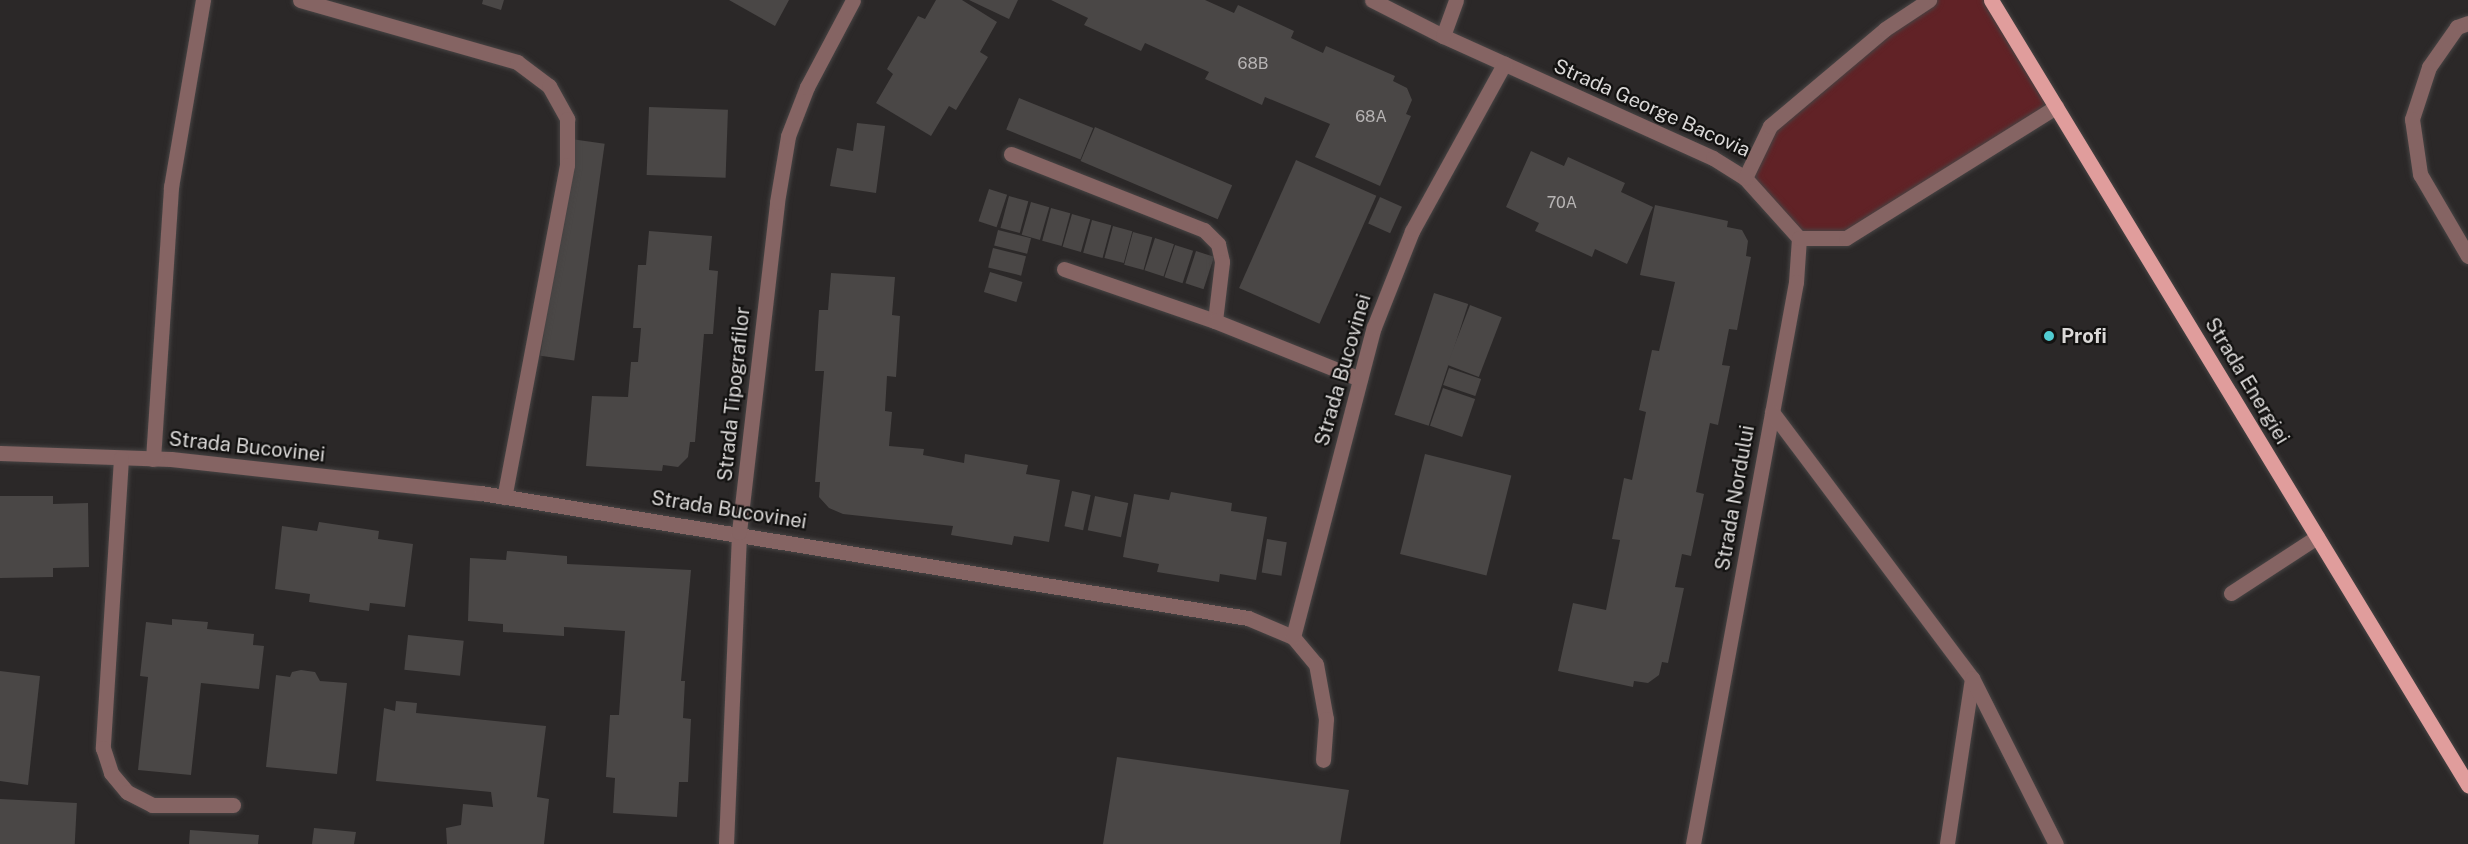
<!DOCTYPE html>
<style>
body{margin:0}
#map{position:relative;width:2468px;height:844px;overflow:hidden;background:#2b2828;font-family:"Public Sans",sans-serif}
div>[style]{position:absolute}
[style*='--x']{left:calc(var(--x)*1px);top:calc(var(--y)*1px);width:calc(var(--w)*1px);rotate:calc(var(--a)*1deg)}
.green>*{inset:0;background:#612226}
.building>*{inset:0;background:#4a4746;transform-origin:0 0}
.roads{filter:drop-shadow(0 0 2px #474444) drop-shadow(0 0 2px #474444)}
.minor>*{height:15px;margin:-7.5px;padding:0 7.5px;transform-origin:7.5px;border-radius:7.5px;background:#856463}
.major>*{height:15px;margin:-7.5px;padding:0 7.5px;transform-origin:7.5px;border-radius:7.5px;background:#e09d9c}
.dots>*{width:16px;height:16px;translate:-50% -50%;box-sizing:border-box;border:3px solid #131211;border-radius:50%}
span{translate:-50% -50%;white-space:nowrap;text-align:center;line-height:1.15;-webkit-text-stroke:4.5px #131211;paint-order:stroke}
.number-label{font-size:16px;color:#b7b4b4}
.number-label span{-webkit-text-stroke-width:0}
.street-label{font-size:20px;color:#dbd9d8}
.poi-label{font-size:20px;color:#dbd9d8;font-weight:700}
.left{translate:0 -50%;text-align:left}
</style>
<div id="map">
<div class="green">
<i style="clip-path:polygon(1934px 0,1991px 0,2056px 107px,1846px 238px,1799px 238px,1745px 178px,1770px 126px)"></i>
</div>
<div class="building">
<i style="clip-path:polygon(483px 0,504px 0,501px 10px,482px 4px)"></i>
<i style="clip-path:polygon(729px 0,789px 0,775px 26px)"></i>
<i style="clip-path:polygon(936px 0,962px 0,997px 22px,980px 52px,988px 57px,956px 110px,949px 106px,931px 136px,876px 103px,893px 74px,887px 69px,918px 16px,925px 19px)"></i>
<i style="clip-path:polygon(969px 0,1018px 0,1009px 19px)"></i>
<i style="clip-path:polygon(1051px 0,1205px 0,1234px 13px,1238px 5px,1294px 31px,1291px 38px,1323px 53px,1326px 46px,1395px 76px,1393px 81px,1407px 88px,1412px 100px,1406px 114px,1411px 116px,1380px 186px,1315px 157px,1330px 124px,1265px 97px,1262px 105px,1205px 79px,1209px 72px,1145px 43px,1141px 51px,1084px 25px,1088px 18px)"></i>
<i style="left:1019px;top:98px;width:80px;height:34px;rotate:22deg"></i>
<i style="left:649px;top:107px;width:79px;height:68px;rotate:2deg"></i>
<i style="clip-path:polygon(857px 123px,885px 126px,876px 193px,830px 186px,837px 148px,853px 151px)"></i>
<i style="left:1095px;top:127px;width:149px;height:37px;rotate:23deg"></i>
<i style="left:571px;top:139px;width:34px;height:219px;rotate:8deg"></i>
<i style="clip-path:polygon(1531px 151px,1564px 166px,1568px 157px,1625px 183px,1621px 192px,1653px 207px,1627px 264px,1595px 249px,1592px 257px,1535px 231px,1539px 223px,1506px 207px)"></i>
<i style="left:1296px;top:160px;width:88px;height:140px;rotate:24deg"></i>
<i style="left:989px;top:189px;width:19px;height:34px;rotate:18deg"></i>
<i style="left:1009px;top:196px;width:20px;height:33px;rotate:15deg"></i>
<i style="left:1380px;top:197px;width:24px;height:29px;rotate:24deg"></i>
<i style="left:1031px;top:202px;width:19px;height:34px;rotate:16deg"></i>
<i style="clip-path:polygon(1655px 205px,1728px 221px,1727px 227px,1742px 230px,1748px 241px,1746px 256px,1751px 257px,1737px 330px,1729px 329px,1722px 365px,1730px 366px,1718px 425px,1710px 423px,1696px 492px,1704px 494px,1691px 556px,1682px 554px,1675px 587px,1684px 588px,1668px 663px,1662px 662px,1659px 675px,1648px 683px,1634px 681px,1633px 687px,1558px 671px,1573px 603px,1606px 610px,1620px 540px,1612px 539px,1624px 478px,1632px 480px,1646px 412px,1639px 410px,1652px 350px,1659px 351px,1675px 282px,1640px 275px)"></i>
<i style="left:1051px;top:208px;width:20px;height:34px;rotate:15deg"></i>
<i style="left:1072px;top:214px;width:19px;height:34px;rotate:16deg"></i>
<i style="left:1092px;top:220px;width:20px;height:34px;rotate:15deg"></i>
<i style="left:1113px;top:226px;width:20px;height:33px;rotate:15deg"></i>
<i style="left:998px;top:230px;width:34px;height:16px;rotate:14deg"></i>
<i style="clip-path:polygon(649px 231px,712px 236px,709px 270px,718px 271px,713px 334px,704px 334px,695px 442px,690px 442px,688px 457px,678px 467px,663px 465px,662px 471px,586px 466px,592px 396px,628px 397px,631px 362px,638px 362px,641px 328px,633px 328px,638px 265px,646px 265px)"></i>
<i style="left:1133px;top:232px;width:20px;height:34px;rotate:15deg"></i>
<i style="left:1155px;top:238px;width:20px;height:34px;rotate:18deg"></i>
<i style="left:1175px;top:245px;width:19px;height:34px;rotate:18deg"></i>
<i style="left:993px;top:248px;width:34px;height:20px;rotate:14deg"></i>
<i style="left:1196px;top:251px;width:19px;height:34px;rotate:18deg"></i>
<i style="left:990px;top:272px;width:34px;height:21px;rotate:17deg"></i>
<i style="clip-path:polygon(831px 273px,895px 277px,892px 315px,900px 316px,896px 377px,887px 376px,885px 411px,892px 412px,889px 446px,924px 449px,923px 455px,964px 463px,965px 454px,1028px 465px,1026px 474px,1060px 480px,1049px 542px,1014px 536px,1012px 545px,951px 535px,953px 526px,843px 514px,829px 508px,819px 497px,820px 482px,815px 482px,824px 371px,815px 371px,819px 310px,828px 310px)"></i>
<i style="left:1434px;top:293px;width:36px;height:128px;rotate:18deg"></i>
<i style="left:1470px;top:305px;width:34px;height:64px;rotate:21deg"></i>
<i style="left:1449px;top:368px;width:34px;height:18px;rotate:19deg"></i>
<i style="left:1443px;top:388px;width:34px;height:40px;rotate:19deg"></i>
<i style="left:1425px;top:454px;width:89px;height:103px;rotate:14deg"></i>
<i style="left:1072px;top:491px;width:19px;height:36px;rotate:12deg"></i>
<i style="clip-path:polygon(1171px 492px,1232px 503px,1231px 511px,1267px 517px,1256px 580px,1220px 574px,1219px 582px,1157px 572px,1159px 564px,1123px 557px,1134px 494px,1169px 500px)"></i>
<i style="clip-path:polygon(0 496px,53px 496px,53px 504px,88px 503px,89px 567px,53px 568px,53px 577px,0 578px)"></i>
<i style="left:1095px;top:496px;width:34px;height:35px;rotate:12deg"></i>
<i style="clip-path:polygon(319px 522px,379px 531px,378px 539px,413px 544px,405px 607px,370px 603px,369px 611px,309px 602px,310px 594px,275px 589px,282px 526px,317px 531px)"></i>
<i style="left:1267px;top:539px;width:20px;height:34px;rotate:9deg"></i>
<i style="clip-path:polygon(507px 551px,567px 556px,567px 564px,691px 570px,681px 681px,685px 681px,683px 718px,691px 719px,688px 782px,679px 782px,677px 817px,613px 813px,615px 778px,606px 777px,610px 715px,619px 715px,625px 631px,564px 627px,564px 636px,503px 632px,503px 624px,468px 621px,470px 558px,506px 560px)"></i>
<i style="clip-path:polygon(172px 619px,208px 622px,207px 629px,254px 634px,253px 645px,264px 646px,259px 689px,201px 683px,191px 775px,138px 770px,148px 677px,140px 676px,146px 622px,172px 625px)"></i>
<i style="left:408px;top:635px;width:56px;height:35px;rotate:6deg"></i>
<i style="clip-path:polygon(301px 670px,315px 672px,320px 681px,347px 683px,337px 774px,266px 767px,276px 675px,290px 677px,292px 672px)"></i>
<i style="clip-path:polygon(0 671px,40px 676px,28px 785px,0 781px)"></i>
<i style="clip-path:polygon(396px 701px,417px 703px,416px 713px,546px 726px,537px 797px,549px 799px,544px 844px,447px 844px,446px 828px,461px 825px,463px 804px,493px 807px,491px 792px,376px 781px,384px 708px,395px 711px)"></i>
<i style="clip-path:polygon(1117px 757px,1349px 790px,1340px 844px,1103px 844px)"></i>
<i style="left:0;top:799px;width:77px;height:45px;rotate:3deg"></i>
<i style="clip-path:polygon(314px 828px,356px 832px,354px 844px,312px 844px)"></i>
<i style="clip-path:polygon(190px 830px,259px 835px,258px 844px,189px 844px)"></i>
</div>
<div class="roads">
<div class="minor">
<i style="--x:300;--y:0;--w:226;--a:15.9"></i>
<i style="--x:517;--y:62;--w:40;--a:37"></i>
<i style="--x:549;--y:86;--w:38;--a:61"></i>
<i style="--x:567;--y:119;--w:46;--a:90"></i>
<i style="--x:567;--y:165;--w:338;--a:100.7"></i>
<i style="--x:1372;--y:0;--w:80;--a:26.9"></i>
<i style="--x:1443;--y:36;--w:296;--a:24.3"></i>
<i style="--x:1713;--y:158;--w:38;--a:32"></i>
<i style="--x:1745;--y:178;--w:81;--a:48"></i>
<i style="--x:1799;--y:238;--w:44;--a:93.9"></i>
<i style="--x:1796;--y:282;--w:571;--a:100.39"></i>
<i style="--x:2468;--y:23;--w:12;--a:160"></i>
<i style="--x:2457;--y:27;--w:49;--a:125"></i>
<i style="--x:2429;--y:67;--w:55;--a:108.1"></i>
<i style="--x:2412;--y:119;--w:56;--a:81.7"></i>
<i style="--x:2420;--y:174;--w:95;--a:59.7"></i>
<i style="--x:1443;--y:36;--w:38;--a:-70"></i>
<i style="--x:1011;--y:154;--w:207;--a:21.5"></i>
<i style="--x:1204;--y:230;--w:20;--a:45"></i>
<i style="--x:1218;--y:244;--w:18;--a:77"></i>
<i style="--x:1222;--y:262;--w:59;--a:96.8"></i>
<i style="--x:1745;--y:178;--w:58;--a:-64.3"></i>
<i style="--x:1770;--y:126;--w:150;--a:-40.1"></i>
<i style="--x:1885;--y:29;--w:53;--a:-33.4"></i>
<i style="--x:1799;--y:238;--w:47;--a:0"></i>
<i style="--x:1846;--y:238;--w:248;--a:-32"></i>
<i style="--x:1064;--y:269;--w:160;--a:19"></i>
<i style="--x:1215;--y:321;--w:156;--a:21.8"></i>
<i style="--x:1772;--y:412;--w:333;--a:53.1"></i>
<i style="--x:1972;--y:678;--w:168;--a:98.6"></i>
<i style="--x:0;--y:453;--w:171;--a:2"></i>
<i style="--x:171;--y:459;--w:312;--a:6.3"></i>
<i style="--x:481;--y:493;--w:777;--a:9.26"></i>
<i style="--x:1248;--y:618;--w:49;--a:22.9"></i>
<i style="--x:1293;--y:637;--w:35;--a:50"></i>
<i style="--x:1316;--y:664;--w:56;--a:79.7"></i>
<i style="--x:1326;--y:719;--w:41;--a:94.2"></i>
<i style="--x:121;--y:458;--w:291;--a:93.6"></i>
<i style="--x:103;--y:748;--w:26;--a:72"></i>
<i style="--x:111;--y:773;--w:25;--a:50"></i>
<i style="--x:127;--y:792;--w:28;--a:27"></i>
<i style="--x:152;--y:805;--w:81;--a:0"></i>
<i style="--x:153;--y:459;--w:273;--a:-86.2"></i>
<i style="--x:171;--y:187;--w:190;--a:-80.3"></i>
<i style="--x:2231;--y:593;--w:103;--a:-33.1"></i>
<i style="--x:1293;--y:637;--w:320;--a:-75.4"></i>
<i style="--x:1374;--y:327;--w:103;--a:-68.4"></i>
<i style="--x:1412;--y:231;--w:191;--a:-61.1"></i>
<i style="--x:1972;--y:678;--w:186;--a:63.2"></i>
<i style="--x:726;--y:844;--w:312;--a:-87.6"></i>
<i style="--x:739;--y:532;--w:332;--a:-83.4"></i>
<i style="--x:777;--y:202;--w:67;--a:-80.5"></i>
<i style="--x:788;--y:136;--w:53;--a:-68.8"></i>
<i style="--x:807;--y:87;--w:98;--a:-62.1"></i>
</div>
<div class="major">
<i style="--x:1991;--y:0;--w:919;--a:58.72"></i>
</div>
</div>
<div class="dots">
<i style="left:2049px;top:336px;background:#51ccd2"></i>
</div>
<div class="number-label">
<span style="left:1253px;top:64px">68B</span>
<span style="left:1371px;top:117px">68A</span>
<span style="left:1562px;top:203px">70A</span>
</div>
<div class="street-label">
<span style="left:1652px;top:108px;rotate:24deg">Strada George Bacovia</span>
<span style="left:1343px;top:370px;rotate:-74deg">Strada Bucovinei</span>
<span style="left:2247px;top:381px;rotate:59deg">Strada Energiei</span>
<span style="left:734px;top:394px;rotate:-84deg">Strada Tipografilor</span>
<span style="left:247px;top:447px;rotate:6deg">Strada Bucovinei</span>
<span style="left:1735px;top:498px;rotate:-80deg">Strada Nordului</span>
<span style="left:729px;top:510px;rotate:9deg">Strada Bucovinei</span>
</div>
<div class="poi-label">
<span class="left" style="left:2061px;top:336px">Profi</span>
</div>
</div>
